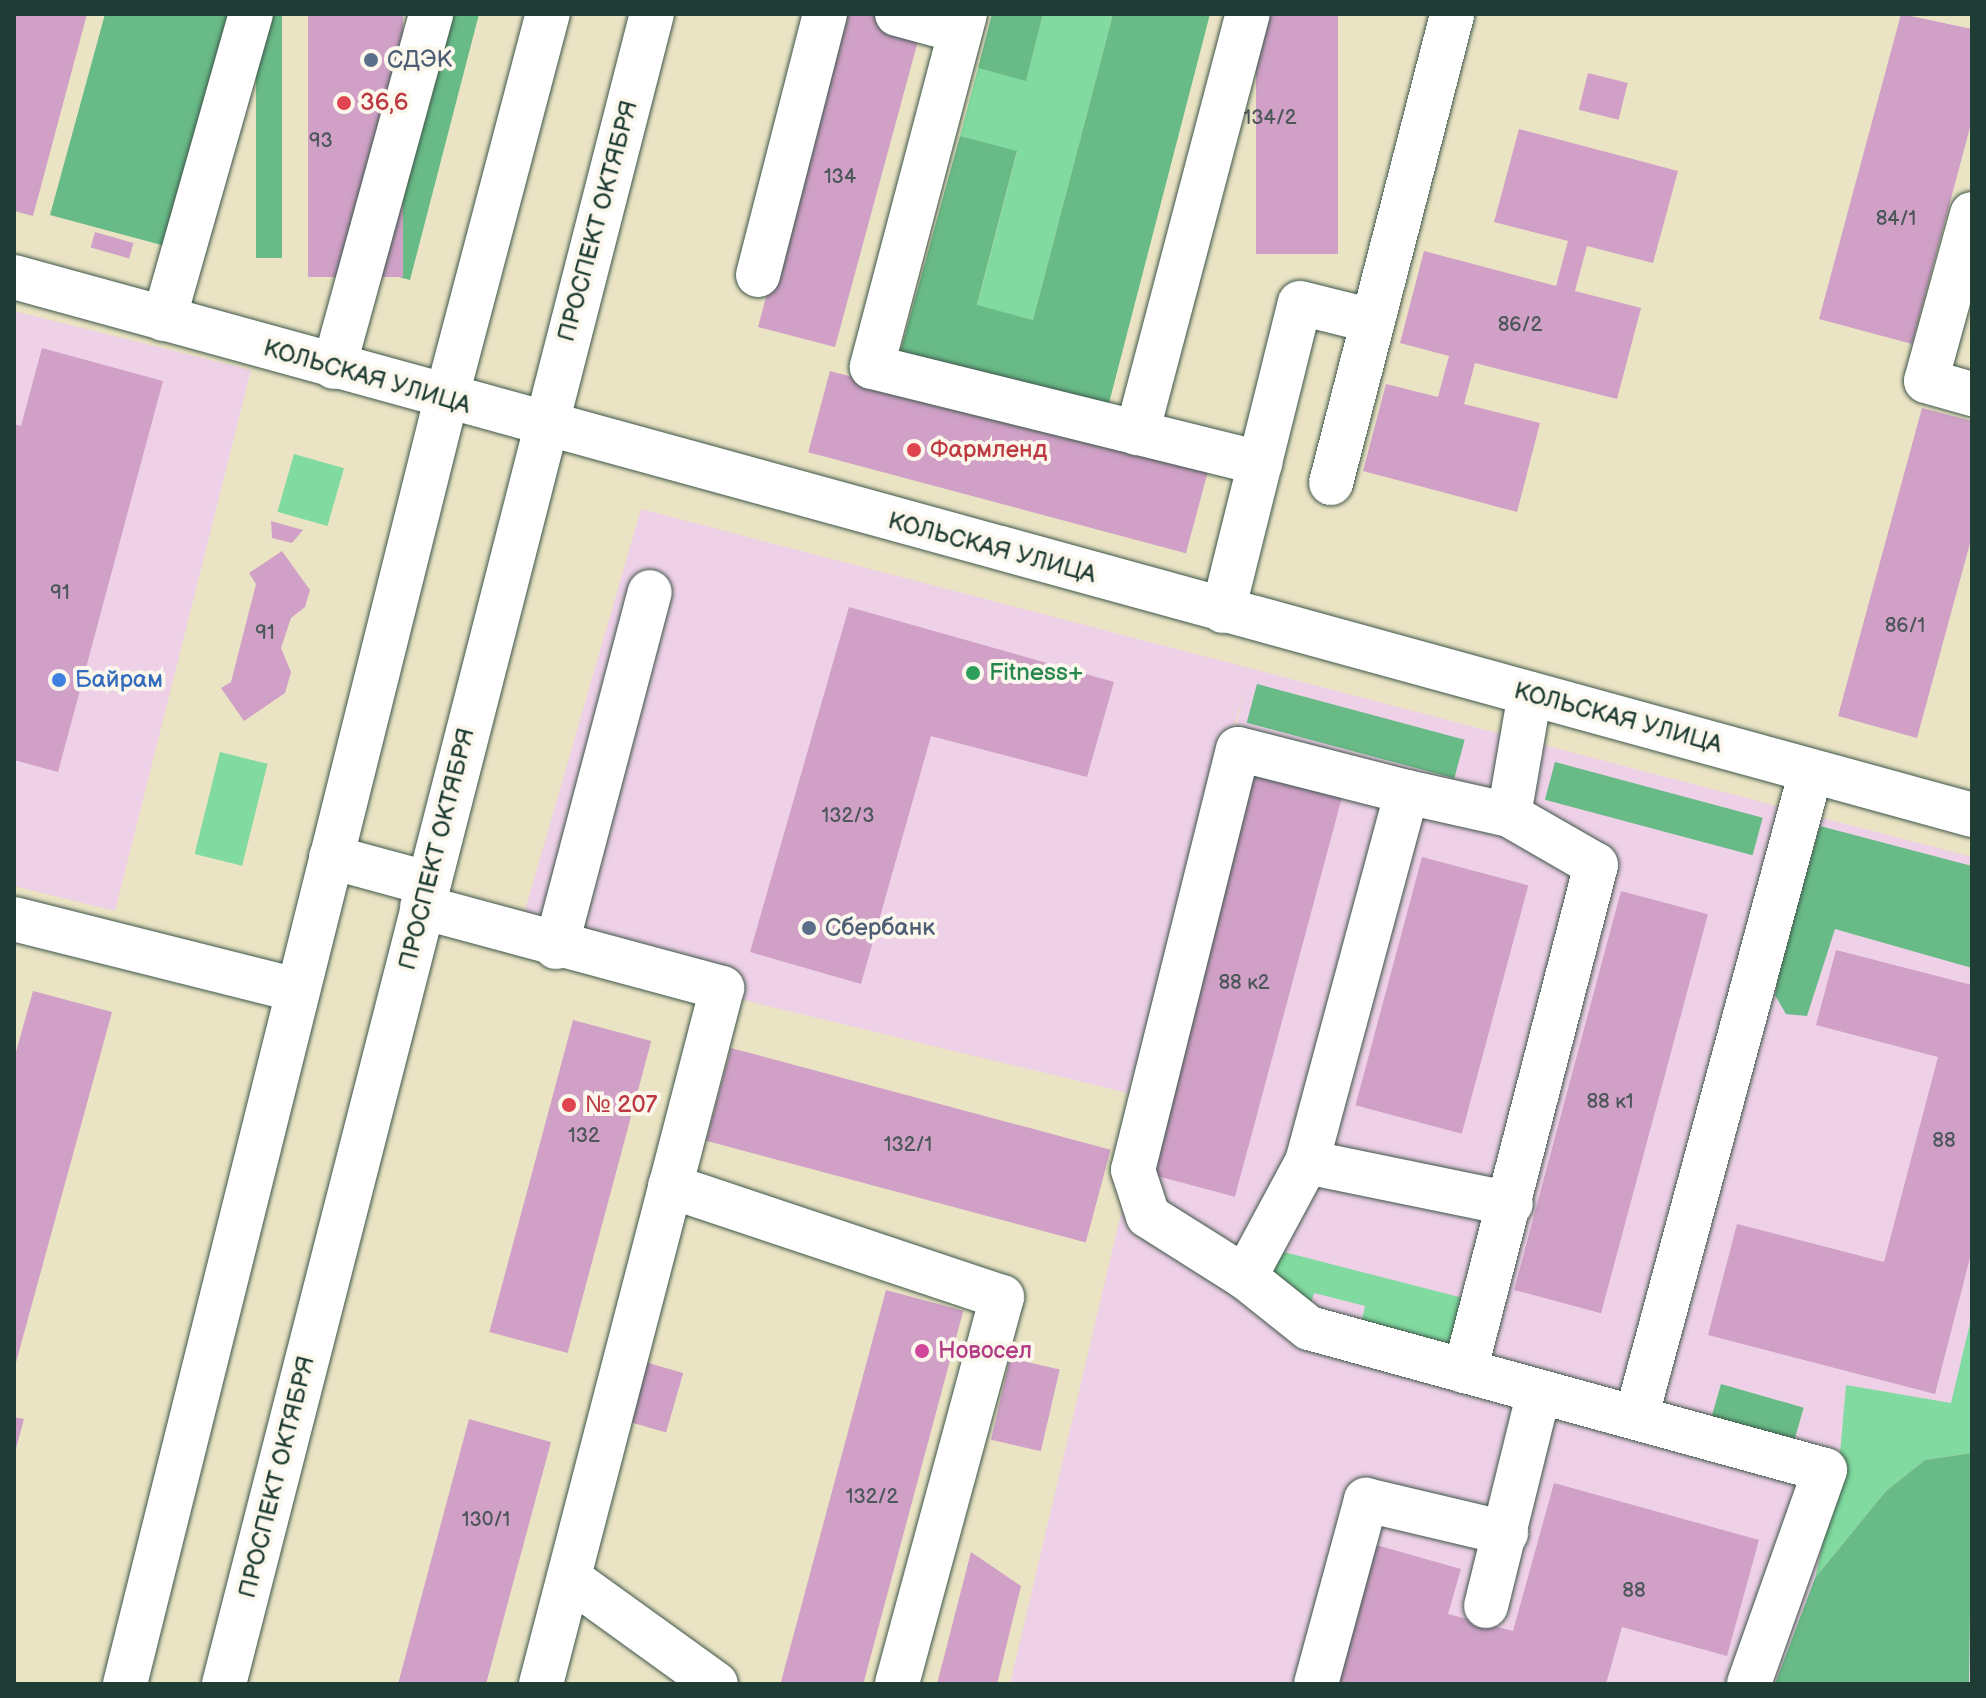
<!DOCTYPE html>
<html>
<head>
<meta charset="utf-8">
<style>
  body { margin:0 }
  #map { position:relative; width:1986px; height:1698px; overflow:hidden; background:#ebe4c4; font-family:"Balsamiq Sans",sans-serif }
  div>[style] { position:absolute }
  .built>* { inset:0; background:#eed0e7 }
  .green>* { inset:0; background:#81da9f; transform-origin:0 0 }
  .forest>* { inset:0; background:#68ba86; transform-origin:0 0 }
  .building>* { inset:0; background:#d0a0c7; transform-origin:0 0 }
  .roads { filter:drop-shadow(0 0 2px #3e564a) drop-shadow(0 0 2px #3e564a) }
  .minor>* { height:44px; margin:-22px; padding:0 22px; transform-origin:22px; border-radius:22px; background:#fff }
  .major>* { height:44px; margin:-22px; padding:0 22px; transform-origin:22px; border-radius:22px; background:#fff }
  .dots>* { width:22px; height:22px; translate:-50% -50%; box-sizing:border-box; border:4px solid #fbf7ec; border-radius:50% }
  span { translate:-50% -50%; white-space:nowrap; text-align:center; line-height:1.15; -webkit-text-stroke:8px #fbf7ec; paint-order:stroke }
  .number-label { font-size:20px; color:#4b5659 }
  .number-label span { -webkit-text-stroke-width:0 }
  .service-label { font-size:24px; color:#4e5e75 }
  .left { translate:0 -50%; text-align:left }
  .health-label { font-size:24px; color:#be3a42 }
  .street-label { font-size:24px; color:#1f3d34 }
  .leisure-label { font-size:24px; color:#27864d }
  .shop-label { font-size:24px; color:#366cbe }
  .hotel-label { font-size:24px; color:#b23c85 }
  .frame { position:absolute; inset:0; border:16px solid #1f3d34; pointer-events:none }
</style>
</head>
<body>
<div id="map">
  <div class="built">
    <div style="clip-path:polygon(14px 311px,251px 370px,115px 911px,14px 886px)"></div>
    <div style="clip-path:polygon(641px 509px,1972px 857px,1972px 1684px,1010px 1684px,1244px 692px,1128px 1093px,515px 945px)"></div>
  </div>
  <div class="green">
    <div style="clip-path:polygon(1043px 14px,1113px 14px,1033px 320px,977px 306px,1017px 152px,960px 136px,978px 68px,1026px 80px)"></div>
    <div style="left:294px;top:454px;width:52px;height:60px;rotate:16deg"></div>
    <div style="left:220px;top:752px;width:49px;height:105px;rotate:14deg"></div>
    <div style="clip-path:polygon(1280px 1251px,1463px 1298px,1449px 1352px,1360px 1329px,1365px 1306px,1314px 1293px,1307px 1316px,1272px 1282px)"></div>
    <div style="clip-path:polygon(1972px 1315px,1972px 1453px,1925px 1460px,1886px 1491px,1815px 1578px,1838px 1477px,1846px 1385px,1951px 1403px)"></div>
  </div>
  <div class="forest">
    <div style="clip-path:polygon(105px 14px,245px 14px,180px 250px,50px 215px)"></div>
    <div style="left:256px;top:14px;width:26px;height:244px"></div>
    <div style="clip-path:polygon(436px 14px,479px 14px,410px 280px,365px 268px)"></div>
    <div style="clip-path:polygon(992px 14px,1043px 14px,1026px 81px,978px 68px)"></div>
    <div style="clip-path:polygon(1113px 14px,1210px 14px,1108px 407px,900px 353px,960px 136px,1017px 151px,977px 305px,1033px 320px)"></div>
    <div style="left:1257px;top:684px;width:215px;height:40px;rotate:15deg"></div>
    <div style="left:1555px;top:762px;width:215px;height:39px;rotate:15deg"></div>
    <div style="clip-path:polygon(1820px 826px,1972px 866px,1972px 968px,1835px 929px,1807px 1016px,1786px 1014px,1775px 995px,1781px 960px)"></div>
    <div style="left:1721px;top:1384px;width:86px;height:42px;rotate:16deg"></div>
    <div style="clip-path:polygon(1972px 1453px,1969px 1684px,1775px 1684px,1815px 1578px,1886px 1491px,1925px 1460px)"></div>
  </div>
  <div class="building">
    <div style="clip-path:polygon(14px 14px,87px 14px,33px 216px,14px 211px)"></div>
    <div style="left:308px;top:14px;width:95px;height:263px"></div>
    <div style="clip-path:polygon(842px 14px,876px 14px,922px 26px,835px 347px,758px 327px)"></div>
    <div style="left:1256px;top:14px;width:82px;height:240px"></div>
    <div style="clip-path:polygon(1901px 14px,1972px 29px,1972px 120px,1912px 344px,1819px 319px)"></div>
    <div style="left:1588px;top:73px;width:41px;height:38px;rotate:14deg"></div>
    <div style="clip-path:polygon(1519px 129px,1678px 171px,1653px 263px,1587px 246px,1575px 291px,1641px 308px,1617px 399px,1475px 363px,1464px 404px,1540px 423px,1517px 512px,1363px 471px,1386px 384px,1438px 397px,1449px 356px,1400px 343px,1424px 251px,1556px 286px,1568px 241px,1494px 222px)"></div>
    <div style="left:95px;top:232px;width:40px;height:16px;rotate:16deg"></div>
    <div style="clip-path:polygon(42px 348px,163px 381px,58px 772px,14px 760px,14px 424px,21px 426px)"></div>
    <div style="left:830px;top:371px;width:391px;height:84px;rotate:15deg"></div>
    <div style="clip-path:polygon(1922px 408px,1972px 421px,1972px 536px,1917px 738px,1838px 716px)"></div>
    <div style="clip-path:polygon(271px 521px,303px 530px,292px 543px,272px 538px)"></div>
    <div style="clip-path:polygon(282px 551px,310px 590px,305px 607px,291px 618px,281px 648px,291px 672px,285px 693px,244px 721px,221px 688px,231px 682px,256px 584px,249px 573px)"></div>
    <div style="clip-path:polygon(849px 607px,1114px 682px,1087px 777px,931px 736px,861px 984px,750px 952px)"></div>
    <div style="left:1253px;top:770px;width:93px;height:417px;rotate:15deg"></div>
    <div style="left:1422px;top:857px;width:110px;height:257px;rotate:15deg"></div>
    <div style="left:1621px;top:891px;width:90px;height:413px;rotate:15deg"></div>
    <div style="clip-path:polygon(1836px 950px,1972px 985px,1972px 1250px,1935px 1394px,1708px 1335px,1737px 1224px,1884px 1262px,1938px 1057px,1816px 1025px)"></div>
    <div style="clip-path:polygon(33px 991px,112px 1012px,15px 1366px,14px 1059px)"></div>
    <div style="left:573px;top:1020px;width:81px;height:323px;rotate:15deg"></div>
    <div style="left:731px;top:1048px;width:393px;height:96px;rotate:15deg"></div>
    <div style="left:886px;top:1290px;width:80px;height:408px;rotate:15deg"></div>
    <div style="left:1010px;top:1358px;width:51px;height:84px;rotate:13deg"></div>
    <div style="left:638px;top:1360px;width:47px;height:62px;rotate:16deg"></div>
    <div style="clip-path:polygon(14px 1417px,24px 1419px,15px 1452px,14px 1452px)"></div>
    <div style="clip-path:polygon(469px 1419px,551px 1442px,540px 1483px,486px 1684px,398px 1684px)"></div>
    <div style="clip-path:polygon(1554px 1483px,1759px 1540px,1727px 1656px,1622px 1627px,1606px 1684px,1330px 1684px,1369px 1543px,1461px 1569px,1448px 1614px,1513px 1631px)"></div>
    <div style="clip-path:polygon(971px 1552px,1021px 1586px,997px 1684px,937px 1684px)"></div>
  </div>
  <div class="roads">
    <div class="minor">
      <div style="left:897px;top:14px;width:65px;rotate:15.1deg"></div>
      <div style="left:965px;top:14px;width:365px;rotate:104.8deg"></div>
      <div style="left:872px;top:367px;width:400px;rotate:13.9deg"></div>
      <div style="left:1972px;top:214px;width:173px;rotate:105.4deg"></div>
      <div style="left:1926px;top:381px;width:48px;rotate:15.8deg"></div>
      <div style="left:758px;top:275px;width:269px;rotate:-75.6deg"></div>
      <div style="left:14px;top:277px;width:2031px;rotate:15.36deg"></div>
      <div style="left:164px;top:319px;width:317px;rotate:-74.1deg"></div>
      <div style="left:334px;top:367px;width:366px;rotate:-74.6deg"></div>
      <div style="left:1137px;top:433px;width:433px;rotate:-75.2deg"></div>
      <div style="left:1331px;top:483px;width:484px;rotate:-75.5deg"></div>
      <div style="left:1223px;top:611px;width:317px;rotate:-76deg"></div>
      <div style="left:1300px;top:303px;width:75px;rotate:13.9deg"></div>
      <div style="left:1407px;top:792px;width:174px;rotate:-165.7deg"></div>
      <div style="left:1238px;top:749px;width:434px;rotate:104deg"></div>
      <div style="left:1133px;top:1170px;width:48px;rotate:71.9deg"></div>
      <div style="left:1148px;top:1216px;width:115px;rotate:32.2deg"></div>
      <div style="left:1245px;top:1277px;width:82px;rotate:38.6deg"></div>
      <div style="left:1309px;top:1328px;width:535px;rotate:15.39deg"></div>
      <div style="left:1825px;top:1470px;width:227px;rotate:109.6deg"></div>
      <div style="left:1509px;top:815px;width:123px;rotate:-80.2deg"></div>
      <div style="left:422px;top:907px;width:311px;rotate:15.1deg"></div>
      <div style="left:722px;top:988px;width:719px;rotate:104.58deg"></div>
      <div style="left:14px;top:919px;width:292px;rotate:14.1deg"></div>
      <div style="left:556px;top:947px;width:367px;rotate:-75.2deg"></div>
      <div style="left:1307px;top:1162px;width:208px;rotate:11.6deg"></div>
      <div style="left:670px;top:1186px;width:350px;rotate:18.5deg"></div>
      <div style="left:1002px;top:1297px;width:401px;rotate:105.2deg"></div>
      <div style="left:1245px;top:1277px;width:131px;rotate:-61.7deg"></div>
      <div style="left:1307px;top:1162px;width:383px;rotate:-74.9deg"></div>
      <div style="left:1407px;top:792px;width:105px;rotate:12.7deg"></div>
      <div style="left:1509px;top:815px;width:100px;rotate:29.9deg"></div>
      <div style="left:1596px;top:865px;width:523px;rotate:104.51deg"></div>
      <div style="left:1636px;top:1418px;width:670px;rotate:-74.86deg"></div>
      <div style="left:569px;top:1578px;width:181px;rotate:35.8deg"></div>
      <div style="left:1486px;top:1606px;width:220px;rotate:-76.1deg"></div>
      <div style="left:1316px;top:1684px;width:191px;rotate:-74.8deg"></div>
      <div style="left:1366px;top:1500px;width:144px;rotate:13.3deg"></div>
    </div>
    <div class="major">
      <div style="left:331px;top:857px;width:99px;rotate:15.2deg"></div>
      <div style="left:125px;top:1684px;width:1324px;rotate:-75.97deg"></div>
      <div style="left:446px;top:399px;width:398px;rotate:-75.2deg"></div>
      <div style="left:224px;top:1684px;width:1724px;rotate:-75.63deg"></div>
    </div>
  </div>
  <div class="dots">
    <div style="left:371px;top:60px;background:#5c6f8a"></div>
    <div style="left:344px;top:103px;background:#e0444e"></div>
    <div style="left:914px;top:450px;background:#e0444e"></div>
    <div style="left:973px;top:673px;background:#2e9e5b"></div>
    <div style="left:59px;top:680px;background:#3f7fe0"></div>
    <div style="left:809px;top:928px;background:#5c6f8a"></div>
    <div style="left:569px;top:1105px;background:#e0444e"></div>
    <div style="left:922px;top:1351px;background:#d1479c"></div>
  </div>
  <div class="number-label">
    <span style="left:1270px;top:118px">134/2</span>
    <span style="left:321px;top:141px">93</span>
    <span style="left:840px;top:177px">134</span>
    <span style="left:1896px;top:219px">84/1</span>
    <span style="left:1520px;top:325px">86/2</span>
    <span style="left:60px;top:593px">91</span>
    <span style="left:1905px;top:626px">86/1</span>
    <span style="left:265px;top:633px">91</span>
    <span style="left:848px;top:816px">132/3</span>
    <span style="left:1244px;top:983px">88 к2</span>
    <span style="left:1610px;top:1102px">88 к1</span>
    <span style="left:584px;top:1136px">132</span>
    <span style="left:1944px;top:1141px">88</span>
    <span style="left:908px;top:1145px">132/1</span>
    <span style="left:872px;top:1497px">132/2</span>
    <span style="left:486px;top:1520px">130/1</span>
    <span style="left:1634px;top:1591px">88</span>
  </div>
  <div class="service-label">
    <span class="left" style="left:387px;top:60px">СДЭК</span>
    <span class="left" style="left:825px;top:928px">Сбербанк</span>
  </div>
  <div class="health-label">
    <span class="left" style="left:360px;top:103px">36,6</span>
    <span class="left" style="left:930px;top:450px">Фармленд</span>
    <span class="left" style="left:585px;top:1105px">№ 207</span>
  </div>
  <div class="street-label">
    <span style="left:598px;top:221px;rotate:-75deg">ПРОСПЕКТ ОКТЯБРЯ</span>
    <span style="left:367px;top:377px;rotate:16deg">КОЛЬСКАЯ УЛИЦА</span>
    <span style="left:992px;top:548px;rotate:15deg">КОЛЬСКАЯ УЛИЦА</span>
    <span style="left:1618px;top:718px;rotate:15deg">КОЛЬСКАЯ УЛИЦА</span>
    <span style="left:437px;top:849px;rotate:-76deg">ПРОСПЕКТ ОКТЯБРЯ</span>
    <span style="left:277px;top:1477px;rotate:-76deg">ПРОСПЕКТ ОКТЯБРЯ</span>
  </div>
  <div class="leisure-label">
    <span class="left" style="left:989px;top:673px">Fitness+</span>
  </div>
  <div class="shop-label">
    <span class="left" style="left:75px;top:680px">Байрам</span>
  </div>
  <div class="hotel-label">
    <span class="left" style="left:938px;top:1351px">Новосел</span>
  </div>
  <div class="frame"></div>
</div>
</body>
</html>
